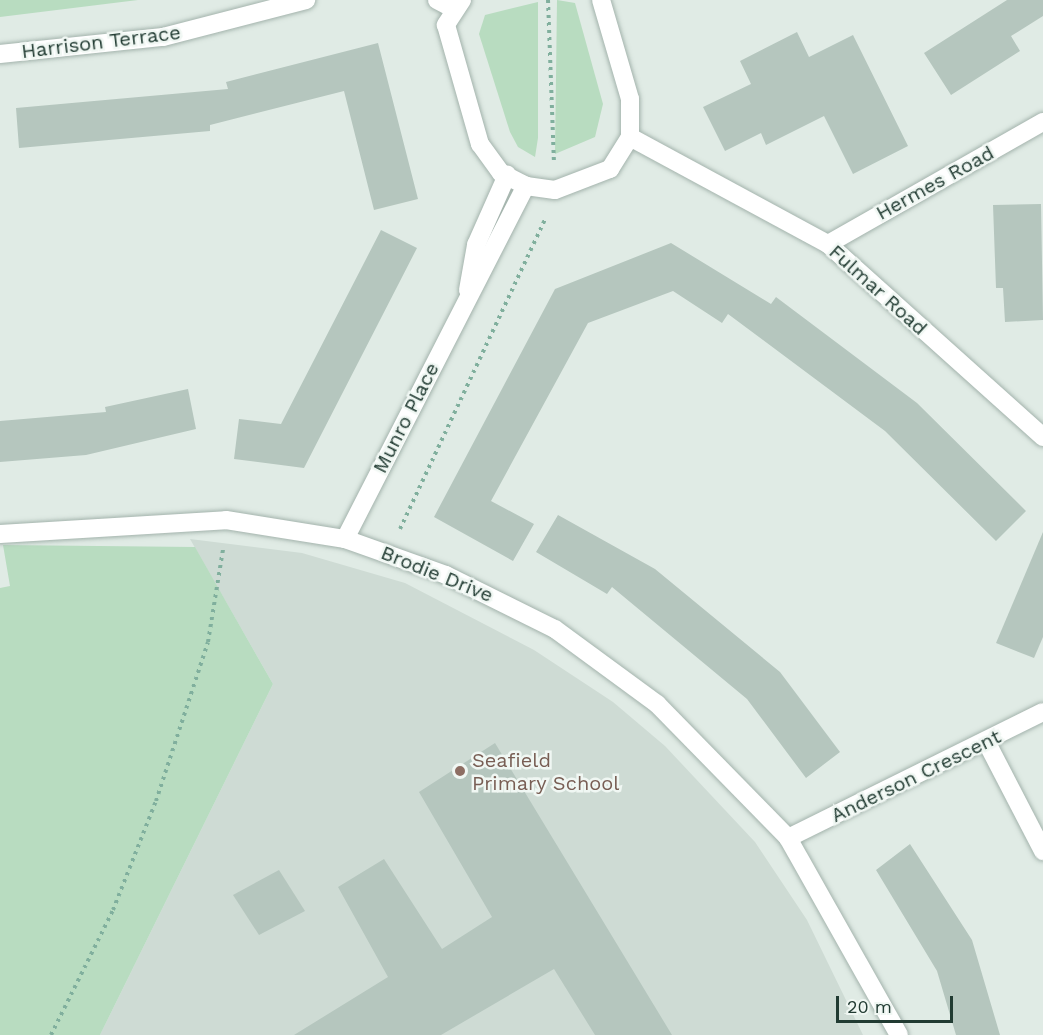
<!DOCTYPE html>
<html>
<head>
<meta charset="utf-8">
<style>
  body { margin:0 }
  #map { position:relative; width:1043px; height:1035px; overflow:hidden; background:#e0ebe5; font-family:"Work Sans",sans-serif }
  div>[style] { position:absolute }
  .built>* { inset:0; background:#cedbd4 }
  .green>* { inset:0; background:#b8dcc0 }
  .building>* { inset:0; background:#b5c6be }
  .path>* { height:4px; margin-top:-2px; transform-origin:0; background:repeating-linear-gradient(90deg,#80af9d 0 3px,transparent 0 7.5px) }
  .roads { filter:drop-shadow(0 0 2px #a3b3ac) drop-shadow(0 0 2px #a3b3ac) }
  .lane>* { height:18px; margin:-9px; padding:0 9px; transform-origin:9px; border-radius:9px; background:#fff }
  .street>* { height:18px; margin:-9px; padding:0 9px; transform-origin:9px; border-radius:9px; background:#fff }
  .dots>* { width:16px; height:16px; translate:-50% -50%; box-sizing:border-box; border:3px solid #f0f7f3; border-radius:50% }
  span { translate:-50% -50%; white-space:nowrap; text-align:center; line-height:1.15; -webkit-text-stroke:5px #f0f7f3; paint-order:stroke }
  .street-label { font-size:20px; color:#213b32 }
  .education-label { font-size:20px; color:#785e54 }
  .left { translate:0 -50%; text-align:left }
  .scale { position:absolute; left:836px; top:996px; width:117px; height:27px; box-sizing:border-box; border:3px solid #213b32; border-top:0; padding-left:8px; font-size:18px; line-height:21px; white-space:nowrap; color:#213b32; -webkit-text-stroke:4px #f0f7f3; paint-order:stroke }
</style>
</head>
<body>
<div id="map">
  <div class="built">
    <div style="clip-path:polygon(190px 539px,302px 553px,405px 583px,534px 650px,613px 702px,665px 746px,755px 842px,807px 920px,863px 1035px,100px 1035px,273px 684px)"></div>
  </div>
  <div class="green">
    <div style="clip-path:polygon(0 0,138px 0,0 17px)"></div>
    <div style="clip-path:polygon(557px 0,575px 3px,603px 104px,595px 137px,555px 154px)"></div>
    <div style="clip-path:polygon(538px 2px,538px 138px,535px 157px,518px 147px,510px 132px,479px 34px,485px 15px)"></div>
    <div style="clip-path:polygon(3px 545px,195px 547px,273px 684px,100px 1035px,0 1035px,0 588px,10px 586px)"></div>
  </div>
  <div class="building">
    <div style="clip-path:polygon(1007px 0,1043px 0,1043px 16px,1011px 36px,1020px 51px,951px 95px,924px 53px)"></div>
    <div style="clip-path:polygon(797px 32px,809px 57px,853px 35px,908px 146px,853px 174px,824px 116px,766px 145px,761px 133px,725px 151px,703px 107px,751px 84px,740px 61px)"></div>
    <div style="clip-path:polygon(378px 43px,418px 199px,374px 210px,344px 91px,210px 125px,210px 131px,19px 148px,16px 108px,228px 89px,226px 82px)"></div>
    <div style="clip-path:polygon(1041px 204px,1043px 320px,1005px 322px,1003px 288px,996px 288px,993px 205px)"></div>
    <div style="clip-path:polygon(381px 230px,417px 248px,304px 468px,234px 459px,239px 419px,281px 424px)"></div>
    <div style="clip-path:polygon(671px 243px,771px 304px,776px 297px,917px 403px,1026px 511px,996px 541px,885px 431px,728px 314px,722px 323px,673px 291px,588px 323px,491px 501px,534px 524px,513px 561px,434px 517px,555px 289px)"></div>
    <div style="clip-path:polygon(188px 389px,196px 429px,86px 455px,0 462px,0 421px,106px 412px,105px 407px)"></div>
    <div style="clip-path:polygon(558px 515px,655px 569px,780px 672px,840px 752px,806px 778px,747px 699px,612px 587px,607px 594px,536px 552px)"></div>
    <div style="clip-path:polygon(1043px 532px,1043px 637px,1034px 658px,996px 643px)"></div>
    <div style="clip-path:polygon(495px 743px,672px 1035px,595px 1035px,554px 969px,441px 1035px,294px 1035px,388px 977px,338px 887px,384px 859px,442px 949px,492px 917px,419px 792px)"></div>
    <div style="clip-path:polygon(910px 844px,972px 940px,1000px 1035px,956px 1035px,937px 971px,876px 870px)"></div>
    <div style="clip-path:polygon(279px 870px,305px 911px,259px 935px,233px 895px)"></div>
  </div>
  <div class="path">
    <div style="left:548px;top:0;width:161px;rotate:87.9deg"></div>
    <div style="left:400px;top:529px;width:344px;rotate:-64.9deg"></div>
    <div style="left:51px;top:1035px;width:140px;rotate:-63.6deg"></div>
    <div style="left:113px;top:910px;width:117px;rotate:-68.5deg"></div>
    <div style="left:156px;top:801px;width:167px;rotate:-71.9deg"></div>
    <div style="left:208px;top:642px;width:94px;rotate:-80.8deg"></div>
  </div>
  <div class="roads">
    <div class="lane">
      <div style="left:987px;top:743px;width:122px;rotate:62.6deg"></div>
    </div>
    <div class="street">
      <div style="left:437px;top:0;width:19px;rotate:28deg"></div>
      <div style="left:462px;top:0;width:30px;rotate:123deg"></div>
      <div style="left:446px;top:25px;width:124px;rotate:74.1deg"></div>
      <div style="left:480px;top:144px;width:36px;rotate:54deg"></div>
      <div style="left:501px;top:173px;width:28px;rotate:27deg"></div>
      <div style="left:526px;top:186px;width:29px;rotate:8deg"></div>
      <div style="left:555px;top:190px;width:59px;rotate:-20.9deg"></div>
      <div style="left:610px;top:169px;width:38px;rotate:-58deg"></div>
      <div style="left:630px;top:137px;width:38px;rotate:-90deg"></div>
      <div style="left:630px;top:99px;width:103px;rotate:-106.3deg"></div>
      <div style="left:0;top:54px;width:164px;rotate:-6deg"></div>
      <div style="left:163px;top:37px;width:148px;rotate:-14.5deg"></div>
      <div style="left:630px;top:137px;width:225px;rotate:28.4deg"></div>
      <div style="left:828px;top:244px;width:289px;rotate:41.9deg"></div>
      <div style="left:828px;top:244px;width:247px;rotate:-29.6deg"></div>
      <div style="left:468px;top:290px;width:46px;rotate:-79.9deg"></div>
      <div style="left:476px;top:245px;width:77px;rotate:-66.1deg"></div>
      <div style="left:0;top:534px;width:226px;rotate:-3.5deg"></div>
      <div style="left:226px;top:520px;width:121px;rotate:9.1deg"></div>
      <div style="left:345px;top:539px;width:107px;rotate:19.6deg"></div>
      <div style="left:446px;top:575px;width:122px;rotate:26.4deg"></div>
      <div style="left:555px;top:629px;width:127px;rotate:36.3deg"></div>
      <div style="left:657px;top:704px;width:187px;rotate:45.6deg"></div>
      <div style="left:788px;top:838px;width:226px;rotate:60.6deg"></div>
      <div style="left:345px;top:539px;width:397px;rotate:-62.9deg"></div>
      <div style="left:788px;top:838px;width:284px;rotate:-26.3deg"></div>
    </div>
  </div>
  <div class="dots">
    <div style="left:460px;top:771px;background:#8d6e63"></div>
  </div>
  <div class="street-label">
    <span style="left:101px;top:42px;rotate:-7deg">Harrison Terrace</span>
    <span style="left:935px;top:183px;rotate:-29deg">Hermes Road</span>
    <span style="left:878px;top:290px;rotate:42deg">Fulmar Road</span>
    <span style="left:406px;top:418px;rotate:-63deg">Munro Place</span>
    <span style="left:437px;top:574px;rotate:22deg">Brodie Drive</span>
    <span style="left:916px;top:776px;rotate:-26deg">Anderson Crescent</span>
  </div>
  <div class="education-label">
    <span class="left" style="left:472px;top:772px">Seafield<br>Primary School</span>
  </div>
  <div class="scale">20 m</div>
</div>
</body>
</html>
